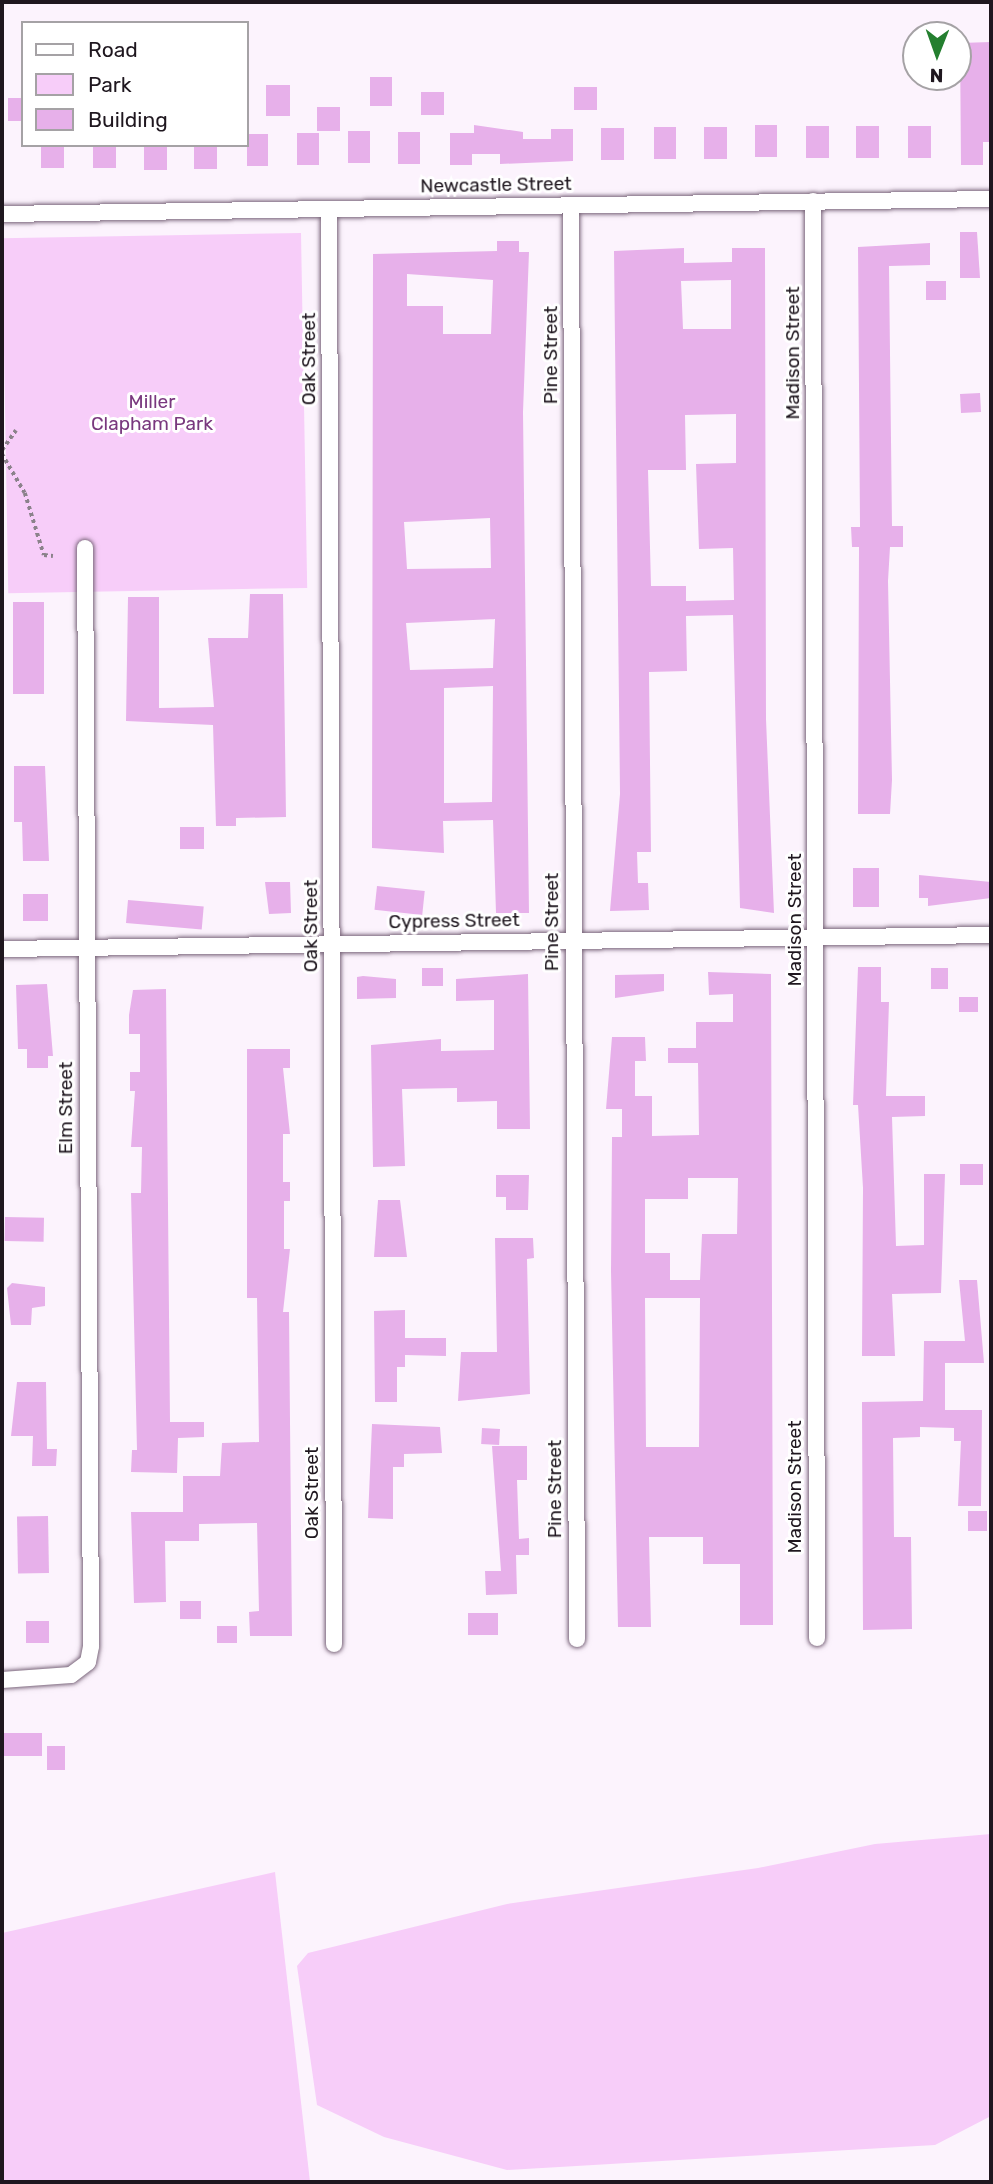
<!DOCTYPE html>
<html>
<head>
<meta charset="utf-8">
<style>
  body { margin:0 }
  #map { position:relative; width:993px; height:2184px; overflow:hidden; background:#fcf3fd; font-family:Rubik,sans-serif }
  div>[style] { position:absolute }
  .green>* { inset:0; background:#f7cdf9; transform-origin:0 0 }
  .building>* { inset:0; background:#e7b0ea; transform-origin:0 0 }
  .path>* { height:3.5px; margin-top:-1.75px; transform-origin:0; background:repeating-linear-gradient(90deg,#8b828b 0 3.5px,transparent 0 7px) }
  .roads { filter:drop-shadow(0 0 2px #7b677c) drop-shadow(0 0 2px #7b677c) }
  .street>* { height:16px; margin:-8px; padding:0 8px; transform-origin:8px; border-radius:8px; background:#fff }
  span { translate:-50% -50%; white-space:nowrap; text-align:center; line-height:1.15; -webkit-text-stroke:6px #fff; paint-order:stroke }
  .street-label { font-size:19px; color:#1f171f }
  .park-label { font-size:19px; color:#79387e }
  .frame { position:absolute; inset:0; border:4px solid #1f171f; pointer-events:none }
  .legend { position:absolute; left:21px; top:21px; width:228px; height:126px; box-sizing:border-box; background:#fff; border:2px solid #a5a2a5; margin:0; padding:9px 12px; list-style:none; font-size:21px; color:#1f171f }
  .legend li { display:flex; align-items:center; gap:14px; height:35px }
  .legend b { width:35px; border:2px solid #a5a2a5 }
  .north { position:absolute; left:902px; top:21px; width:70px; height:70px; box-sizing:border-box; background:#fff; border:2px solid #a5a2a5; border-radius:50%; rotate:181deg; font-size:19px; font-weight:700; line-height:28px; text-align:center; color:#1f171f }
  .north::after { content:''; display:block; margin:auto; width:24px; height:32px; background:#247f2f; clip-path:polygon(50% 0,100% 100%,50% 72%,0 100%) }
</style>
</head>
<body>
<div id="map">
  <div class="green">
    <div style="left:301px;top:233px;width:355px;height:299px;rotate:89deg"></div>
    <div style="clip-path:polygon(991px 1834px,991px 2116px,935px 2145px,507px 2170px,384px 2137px,317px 2105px,297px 1966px,308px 1953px,507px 1904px,758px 1868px,875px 1844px)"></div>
    <div style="clip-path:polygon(275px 1872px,310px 2182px,2px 2182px,2px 1933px)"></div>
  </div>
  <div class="building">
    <div style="clip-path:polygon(991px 42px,991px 142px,983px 142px,983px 165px,961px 165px,960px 43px)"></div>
    <div style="left:370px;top:77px;width:22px;height:29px"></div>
    <div style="left:266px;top:85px;width:24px;height:31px"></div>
    <div style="left:574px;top:87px;width:23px;height:23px"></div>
    <div style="left:421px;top:92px;width:23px;height:23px"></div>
    <div style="left:8px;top:98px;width:15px;height:23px"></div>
    <div style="left:340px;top:107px;width:24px;height:23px;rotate:90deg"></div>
    <div style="clip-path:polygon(474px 125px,523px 132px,523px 139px,551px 139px,551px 129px,573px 129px,573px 161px,500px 164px,500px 154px,472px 154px,472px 165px,450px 165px,450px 133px,474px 133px)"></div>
    <div style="left:777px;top:125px;width:32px;height:22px;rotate:90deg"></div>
    <div style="left:806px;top:126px;width:23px;height:32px"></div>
    <div style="left:879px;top:126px;width:32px;height:23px;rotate:90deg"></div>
    <div style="left:908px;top:126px;width:23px;height:32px"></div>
    <div style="left:654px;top:127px;width:22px;height:32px"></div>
    <div style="left:704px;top:127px;width:23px;height:32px"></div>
    <div style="left:601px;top:128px;width:23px;height:32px"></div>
    <div style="left:370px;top:131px;width:32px;height:22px;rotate:90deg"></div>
    <div style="left:420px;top:132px;width:32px;height:22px;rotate:90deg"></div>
    <div style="left:297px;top:133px;width:22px;height:32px"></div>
    <div style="left:247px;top:134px;width:21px;height:32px"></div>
    <div style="left:41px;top:145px;width:23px;height:23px"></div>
    <div style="left:93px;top:145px;width:23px;height:23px"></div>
    <div style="left:144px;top:145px;width:23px;height:25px"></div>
    <div style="left:194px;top:145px;width:23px;height:24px"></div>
    <div style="clip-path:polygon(960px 232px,977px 232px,980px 278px,960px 278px)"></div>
    <div style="clip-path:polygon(evenodd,497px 241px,519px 241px,519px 252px,529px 252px,523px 412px,529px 913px,496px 913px,493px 820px,443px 821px,444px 853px,372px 848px,373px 254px,497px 251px,497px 241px,407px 274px,493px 280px,491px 334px,443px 334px,443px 306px,407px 306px,407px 274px,497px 241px,490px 518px,491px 568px,407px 569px,404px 522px,490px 518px,497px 241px,495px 619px,493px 668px,410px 670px,406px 623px,495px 619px,497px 241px,493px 686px,492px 802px,444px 803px,444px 688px,493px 686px)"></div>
    <div style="clip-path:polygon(930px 243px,930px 265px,889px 266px,892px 526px,903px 526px,903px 547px,890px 547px,888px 581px,892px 780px,890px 814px,858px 814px,859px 547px,852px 547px,851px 527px,860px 527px,858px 247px)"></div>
    <div style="clip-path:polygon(evenodd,684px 248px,684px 263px,732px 262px,732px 248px,765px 248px,766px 719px,774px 913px,740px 908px,733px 615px,686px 616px,687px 671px,649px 672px,651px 852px,637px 852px,638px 883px,648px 883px,649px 910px,610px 911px,620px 794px,614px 251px,684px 248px,731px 280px,731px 329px,683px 329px,681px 281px,731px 280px,684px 248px,736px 414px,736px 463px,696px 464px,699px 549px,733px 548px,734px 600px,686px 601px,686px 586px,651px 586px,648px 470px,686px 470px,685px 415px,736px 414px)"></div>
    <div style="left:926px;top:281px;width:20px;height:19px"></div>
    <div style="left:980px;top:393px;width:19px;height:20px;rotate:87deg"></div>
    <div style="clip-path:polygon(250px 594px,283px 594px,286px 817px,236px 818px,236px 826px,216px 826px,213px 725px,126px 721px,128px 597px,159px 597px,159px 708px,214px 707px,208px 638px,248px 638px)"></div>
    <div style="left:13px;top:602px;width:31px;height:92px"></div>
    <div style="clip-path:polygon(14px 766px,45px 766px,49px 861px,23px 861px,22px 822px,14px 822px)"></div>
    <div style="left:204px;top:827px;width:22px;height:24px;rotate:90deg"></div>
    <div style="left:853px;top:868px;width:26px;height:39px"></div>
    <div style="clip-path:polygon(919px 875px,991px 882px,991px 898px,928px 906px,928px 898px,919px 898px)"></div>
    <div style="clip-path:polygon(265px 882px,290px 882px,291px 913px,269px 914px)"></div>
    <div style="left:377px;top:886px;width:48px;height:24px;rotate:6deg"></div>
    <div style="left:23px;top:894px;width:25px;height:27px"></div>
    <div style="left:128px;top:900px;width:76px;height:23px;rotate:5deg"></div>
    <div style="clip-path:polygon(858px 967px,881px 967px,881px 1002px,889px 1002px,886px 1096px,925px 1096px,925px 1116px,892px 1117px,896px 1246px,924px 1245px,924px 1174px,945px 1174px,941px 1293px,892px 1294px,895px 1356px,862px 1356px,863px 1188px,858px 1105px,853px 1105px)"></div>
    <div style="left:422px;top:968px;width:21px;height:18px"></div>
    <div style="left:948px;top:968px;width:21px;height:17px;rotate:90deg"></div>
    <div style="clip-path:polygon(evenodd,708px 972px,771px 974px,773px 1625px,740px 1625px,740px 1564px,703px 1564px,703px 1537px,649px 1537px,651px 1627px,618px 1627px,611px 1271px,612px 1137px,622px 1137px,622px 1109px,606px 1109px,612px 1037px,645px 1037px,646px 1061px,635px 1061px,635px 1096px,652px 1096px,652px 1136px,699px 1135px,698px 1063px,668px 1063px,668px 1048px,696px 1048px,696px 1022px,733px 1022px,733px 994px,709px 995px,708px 972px,688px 1178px,738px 1178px,737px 1234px,702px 1234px,700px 1280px,670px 1280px,670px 1253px,645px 1253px,645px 1199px,688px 1199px,688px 1178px,708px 972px,645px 1298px,700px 1298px,699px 1447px,646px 1447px,645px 1298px)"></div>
    <div style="clip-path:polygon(528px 974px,530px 1129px,497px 1129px,497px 1101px,457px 1102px,457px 1088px,402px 1089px,405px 1166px,373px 1167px,371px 1045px,441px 1039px,441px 1051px,494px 1050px,494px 1000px,456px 1001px,456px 979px)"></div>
    <div style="clip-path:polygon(664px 974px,664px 991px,615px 998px,615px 975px)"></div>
    <div style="clip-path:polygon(363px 976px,396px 979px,396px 998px,357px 999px,357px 977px)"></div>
    <div style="clip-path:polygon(47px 984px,53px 1056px,48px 1056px,48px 1068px,27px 1068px,27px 1049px,18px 1049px,16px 985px)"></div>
    <div style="clip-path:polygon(166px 989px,170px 1422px,204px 1422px,204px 1437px,178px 1438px,177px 1473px,131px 1472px,132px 1450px,137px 1450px,131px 1193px,141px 1193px,142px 1147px,131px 1147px,135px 1091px,130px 1091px,130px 1072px,140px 1072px,140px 1034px,129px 1034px,129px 1015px,133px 990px)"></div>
    <div style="left:959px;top:997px;width:19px;height:15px"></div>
    <div style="clip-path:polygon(247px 1049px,290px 1049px,290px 1068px,283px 1068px,290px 1134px,283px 1134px,283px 1182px,290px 1182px,290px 1201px,284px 1201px,284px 1249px,290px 1249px,283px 1312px,289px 1312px,292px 1636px,250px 1636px,249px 1612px,259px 1611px,257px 1523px,199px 1524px,199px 1541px,165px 1541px,166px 1602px,134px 1603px,131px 1512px,183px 1512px,183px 1476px,220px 1476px,222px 1443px,259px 1442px,257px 1298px,247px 1298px)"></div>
    <div style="left:960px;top:1164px;width:23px;height:21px"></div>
    <div style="clip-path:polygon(496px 1175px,529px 1175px,528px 1210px,506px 1210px,506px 1197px,496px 1197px)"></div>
    <div style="clip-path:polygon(378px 1200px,400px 1200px,407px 1257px,374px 1257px)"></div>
    <div style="left:5px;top:1217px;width:39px;height:24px;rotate:1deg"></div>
    <div style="clip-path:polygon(495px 1238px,533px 1238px,534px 1258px,527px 1259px,530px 1394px,458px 1401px,461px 1352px,497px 1352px)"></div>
    <div style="clip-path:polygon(959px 1280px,977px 1280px,984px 1363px,945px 1363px,945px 1410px,982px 1410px,981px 1506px,958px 1506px,961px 1441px,954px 1441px,954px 1428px,920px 1427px,920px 1437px,893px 1438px,894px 1537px,911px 1537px,912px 1629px,863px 1630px,862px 1402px,923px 1401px,924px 1341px,965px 1341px)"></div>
    <div style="clip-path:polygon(12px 1283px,45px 1287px,45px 1306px,32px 1308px,31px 1325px,11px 1325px,7px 1288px)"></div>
    <div style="clip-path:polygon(405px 1310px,405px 1338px,446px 1338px,446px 1356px,405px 1355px,405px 1367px,397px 1367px,397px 1402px,375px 1402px,374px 1311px)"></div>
    <div style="clip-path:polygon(17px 1382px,46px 1382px,47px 1449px,57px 1449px,56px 1466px,32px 1466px,33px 1436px,11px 1436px)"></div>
    <div style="clip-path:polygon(372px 1424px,440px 1427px,442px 1453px,404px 1454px,404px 1467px,393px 1467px,393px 1519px,368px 1518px)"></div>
    <div style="left:482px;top:1428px;width:18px;height:16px;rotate:3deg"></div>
    <div style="clip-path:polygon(492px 1446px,527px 1446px,527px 1480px,517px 1480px,519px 1539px,529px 1538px,529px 1555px,516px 1555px,517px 1594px,486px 1595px,485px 1571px,501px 1571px)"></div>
    <div style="left:968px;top:1511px;width:19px;height:20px"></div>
    <div style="left:48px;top:1516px;width:57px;height:31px;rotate:89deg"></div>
    <div style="left:180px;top:1601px;width:21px;height:18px"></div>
    <div style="left:468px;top:1613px;width:30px;height:22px"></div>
    <div style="left:26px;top:1621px;width:23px;height:22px"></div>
    <div style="left:217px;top:1626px;width:20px;height:17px"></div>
    <div style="left:2px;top:1733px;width:40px;height:23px"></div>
    <div style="left:47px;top:1746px;width:18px;height:24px"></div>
  </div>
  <div class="path">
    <div style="left:2px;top:450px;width:24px;rotate:-55deg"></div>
    <div style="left:2px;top:454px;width:45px;rotate:59.5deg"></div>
    <div style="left:25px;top:493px;width:65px;rotate:73deg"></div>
    <div style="left:44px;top:555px;width:9px;rotate:6deg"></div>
  </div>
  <div class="roads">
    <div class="street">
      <div style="left:813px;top:201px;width:1437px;rotate:89.84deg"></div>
      <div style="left:571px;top:205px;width:1434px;rotate:89.76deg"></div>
      <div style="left:329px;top:209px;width:1435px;rotate:89.8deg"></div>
      <div style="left:2px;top:214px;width:989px;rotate:-0.87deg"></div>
      <div style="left:2px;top:949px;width:989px;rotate:-0.81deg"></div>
      <div style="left:2px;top:1680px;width:69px;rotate:-4.1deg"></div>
      <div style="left:71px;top:1675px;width:21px;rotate:-37deg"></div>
      <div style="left:88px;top:1662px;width:16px;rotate:-79deg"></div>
      <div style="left:91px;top:1646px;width:1098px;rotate:-90.31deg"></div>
    </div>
  </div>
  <div class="street-label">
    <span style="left:496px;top:185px;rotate:-1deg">Newcastle Street</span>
    <span style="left:793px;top:353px;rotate:-90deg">Madison Street</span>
    <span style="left:551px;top:355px;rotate:-90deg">Pine Street</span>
    <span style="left:309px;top:359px;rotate:-90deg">Oak Street</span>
    <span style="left:795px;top:920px;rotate:-90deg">Madison Street</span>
    <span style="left:454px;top:921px;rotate:-1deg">Cypress Street</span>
    <span style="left:552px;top:922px;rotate:-90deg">Pine Street</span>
    <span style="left:311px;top:926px;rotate:-90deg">Oak Street</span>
    <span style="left:66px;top:1108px;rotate:-90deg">Elm Street</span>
    <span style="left:795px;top:1487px;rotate:-90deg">Madison Street</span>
    <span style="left:555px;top:1489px;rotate:-90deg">Pine Street</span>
    <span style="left:312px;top:1493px;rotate:-90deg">Oak Street</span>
  </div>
  <div class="park-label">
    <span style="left:152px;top:413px">Miller<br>Clapham Park</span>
  </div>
  <div class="frame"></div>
  <ul class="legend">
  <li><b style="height:9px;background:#fff"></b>Road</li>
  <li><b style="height:19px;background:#f7cdf9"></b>Park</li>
  <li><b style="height:19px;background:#e7b0ea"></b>Building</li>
  </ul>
  <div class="north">N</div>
</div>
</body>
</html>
